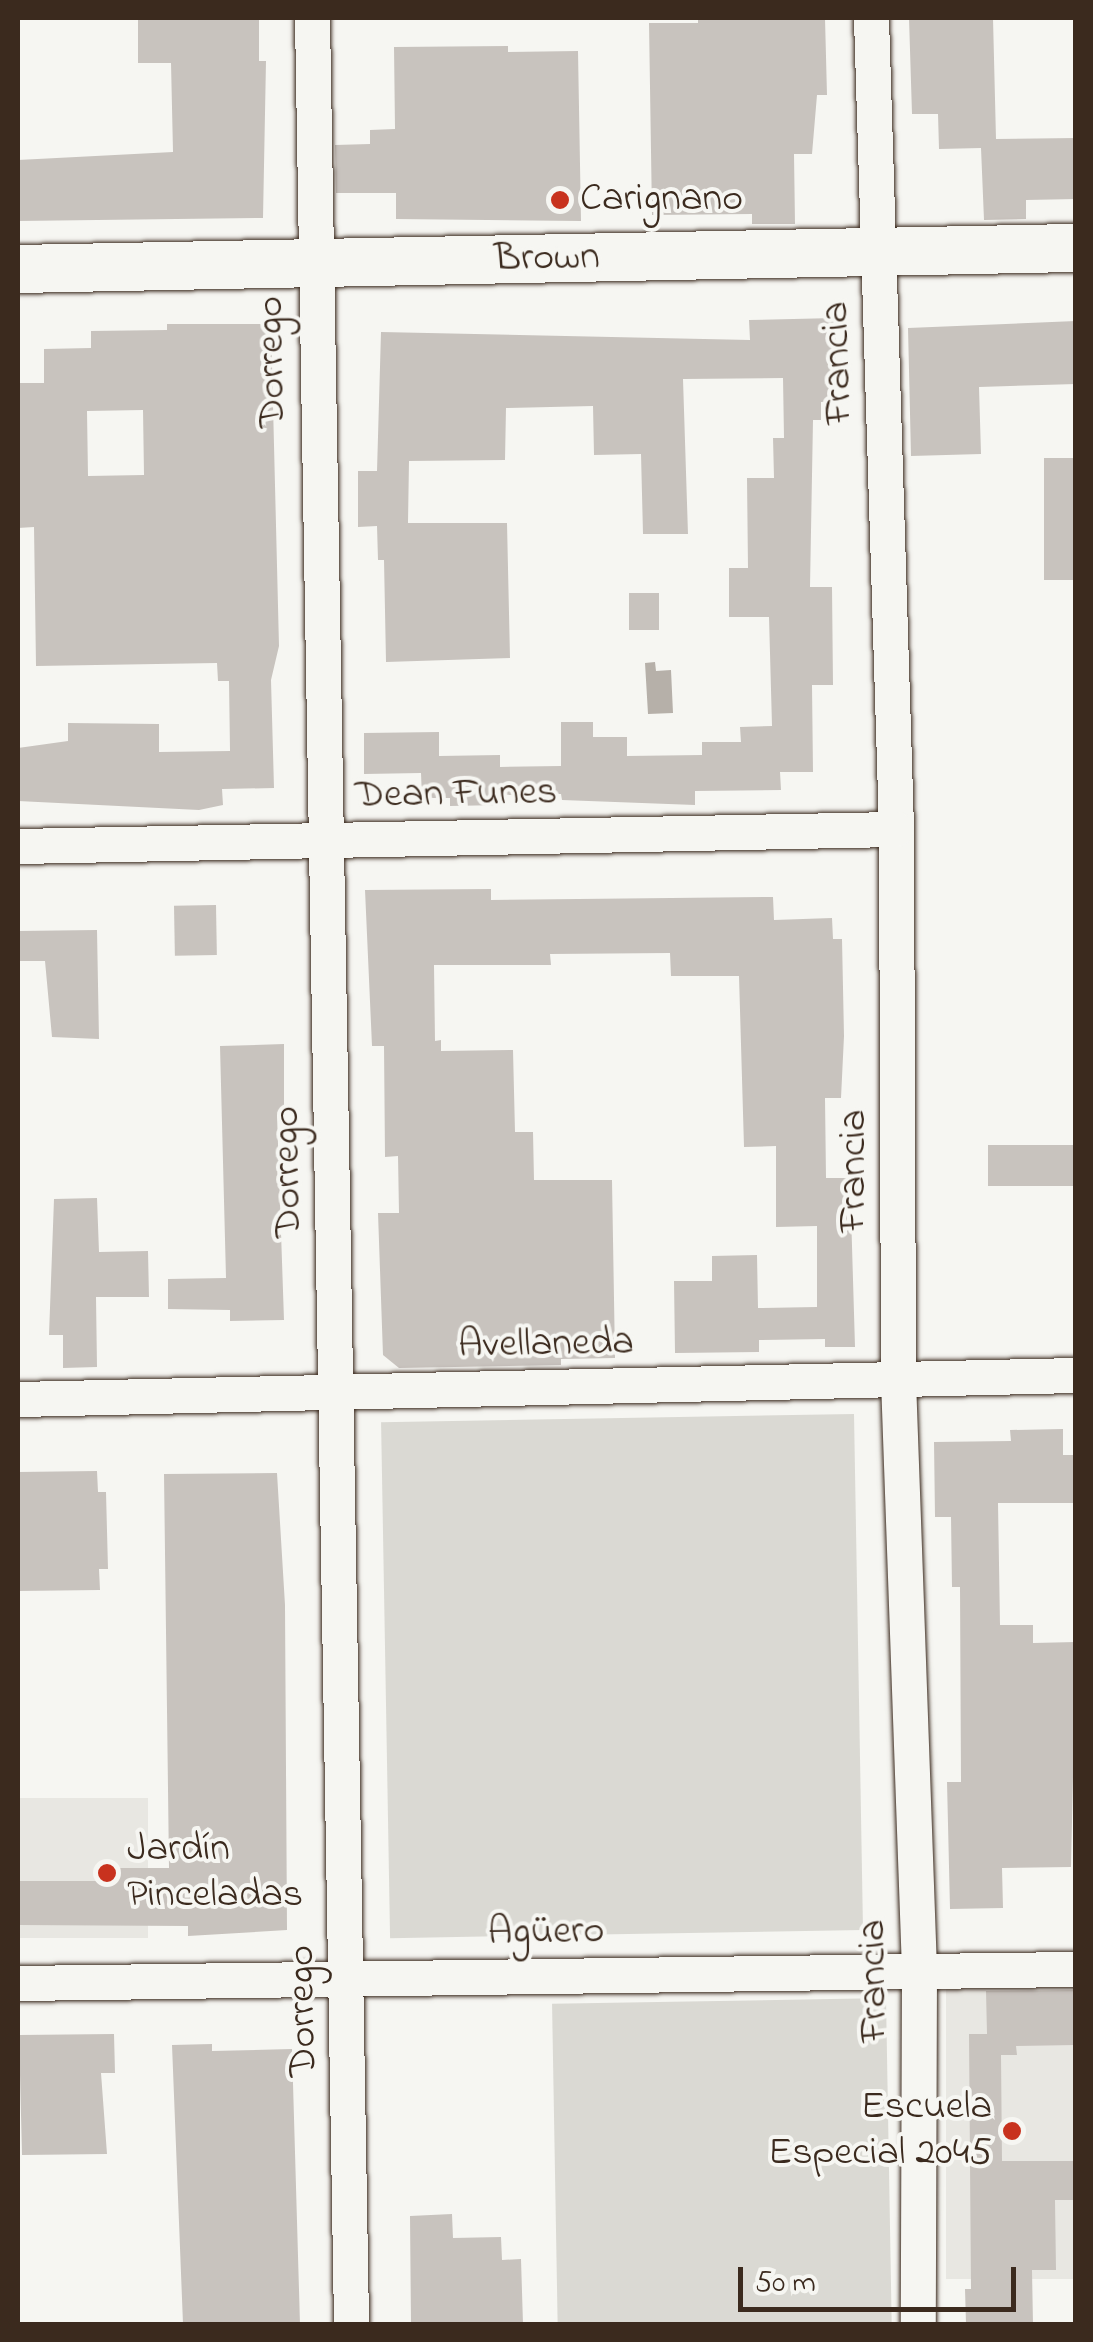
<!DOCTYPE html>
<html>
<head>
<meta charset="utf-8">
<style>
  body { margin:0 }
  #map { position:relative; width:1093px; height:2342px; overflow:hidden; background:#f6f6f2; font-family:"Indie Flower",sans-serif }
  div>[style] { position:absolute }
  .built>* { inset:0; background:#e8e7e2; transform-origin:0 0 }
  .green>* { inset:0; background:#dad9d3; transform-origin:0 0 }
  .water>* { inset:0; background:#b6b0a9 }
  .building>* { inset:0; background:#c8c3be; transform-origin:0 0 }
  .roads { filter:drop-shadow(0 0 2px #3b2a1e) drop-shadow(0 0 2px #3b2a1e) }
  .street>* { height:35px; margin:-17.5px; padding:0 17.5px; transform-origin:17.5px; border-radius:17.5px; background:#f6f6f2 }
  .secondary>* { height:48px; margin:-24px; padding:0 24px; transform-origin:24px; border-radius:24px; background:#f6f6f2 }
  .dots>* { width:28px; height:28px; translate:-50% -50%; box-sizing:border-box; border:5px solid #f6f6f2; border-radius:50% }
  span { translate:-50% -50%; white-space:nowrap; text-align:center; line-height:1.15; -webkit-text-stroke:8px #f6f6f2; paint-order:stroke }
  .poi-label { font-size:40px; color:#3b2a1e }
  .left { translate:0 -50%; text-align:left }
  .right { translate:-100% -50%; text-align:right }
  .street-label { font-size:40px; color:#3b2a1e }
  .frame { position:absolute; inset:0; border:20px solid #3b2a1e; pointer-events:none }
  .scale { position:absolute; left:738px; top:2267px; width:278px; height:45px; box-sizing:border-box; border:5px solid #3b2a1e; border-top:0; padding-left:12px; font-size:30px; line-height:35px; white-space:nowrap; color:#3b2a1e; -webkit-text-stroke:8px #f6f6f2; paint-order:stroke }
</style>
</head>
<body>
<div id="map">
  <div class="built">
    <div style="left:18px;top:1798px;width:130px;height:140px"></div>
    <div style="left:1075px;top:1981px;width:298px;height:129px;rotate:90deg"></div>
  </div>
  <div class="green">
    <div style="left:854px;top:1414px;width:516px;height:473px;rotate:89deg"></div>
    <div style="left:886px;top:1998px;width:326px;height:334px;rotate:89deg"></div>
  </div>
  <div class="water">
    <div style="clip-path:polygon(655px 662px,656px 671px,671px 670px,673px 713px,648px 714px,645px 663px)"></div>
  </div>
  <div class="building">
    <div style="clip-path:polygon(138px 18px,259px 18px,259px 61px,266px 61px,263px 218px,18px 221px,18px 160px,173px 152px,171px 63px,138px 63px)"></div>
    <div style="clip-path:polygon(698px 18px,825px 18px,827px 95px,817px 95px,812px 154px,794px 154px,795px 224px,752px 224px,752px 214px,652px 215px,649px 23px,698px 23px)"></div>
    <div style="clip-path:polygon(909px 18px,993px 18px,996px 139px,1076px 138px,1076px 199px,1026px 200px,1026px 219px,984px 220px,981px 148px,939px 149px,938px 114px,912px 114px)"></div>
    <div style="clip-path:polygon(508px 46px,508px 52px,578px 51px,581px 221px,396px 219px,396px 193px,336px 193px,335px 145px,370px 144px,370px 130px,395px 129px,394px 47px)"></div>
    <div style="clip-path:polygon(835px 318px,837px 402px,821px 402px,821px 420px,813px 420px,810px 587px,832px 587px,833px 685px,812px 685px,813px 772px,780px 772px,781px 790px,695px 791px,695px 805px,562px 800px,561px 794px,501px 795px,501px 805px,450px 806px,450px 798px,422px 798px,421px 773px,364px 774px,364px 733px,439px 732px,439px 756px,500px 755px,500px 767px,561px 766px,561px 722px,593px 722px,593px 737px,627px 737px,627px 756px,702px 755px,702px 742px,741px 742px,740px 727px,772px 726px,769px 617px,729px 617px,729px 568px,748px 568px,747px 478px,774px 478px,773px 438px,784px 438px,783px 378px,683px 379px,688px 534px,643px 534px,641px 454px,594px 455px,593px 406px,506px 408px,505px 460px,409px 461px,408px 523px,507px 523px,510px 658px,386px 662px,384px 560px,378px 560px,377px 526px,358px 527px,358px 471px,377px 471px,381px 332px,750px 340px,749px 320px)"></div>
    <div style="clip-path:polygon(1076px 321px,1076px 384px,979px 387px,981px 454px,911px 456px,908px 328px)"></div>
    <div style="clip-path:polygon(evenodd,167px 324px,271px 324px,279px 646px,271px 680px,274px 788px,222px 789px,223px 805px,199px 810px,18px 801px,18px 748px,68px 741px,68px 723px,159px 724px,159px 752px,230px 751px,229px 681px,218px 681px,217px 663px,36px 666px,34px 527px,18px 528px,18px 383px,44px 383px,44px 349px,91px 348px,91px 331px,167px 330px,167px 324px,143px 410px,144px 475px,88px 476px,87px 411px,143px 410px)"></div>
    <div style="left:1076px;top:458px;width:122px;height:32px;rotate:90deg"></div>
    <div style="left:629px;top:593px;width:30px;height:37px"></div>
    <div style="clip-path:polygon(491px 889px,491px 900px,773px 897px,774px 920px,832px 918px,833px 939px,842px 939px,844px 1036px,841px 1098px,825px 1098px,826px 1178px,850px 1178px,855px 1347px,825px 1347px,825px 1339px,759px 1340px,759px 1352px,675px 1353px,674px 1281px,712px 1281px,712px 1256px,757px 1255px,758px 1308px,817px 1307px,817px 1226px,776px 1227px,776px 1146px,744px 1147px,739px 976px,671px 976px,670px 953px,550px 954px,551px 965px,434px 965px,435px 1041px,441px 1040px,441px 1051px,513px 1050px,515px 1132px,533px 1132px,534px 1180px,612px 1180px,615px 1358px,561px 1359px,561px 1365px,399px 1368px,383px 1355px,378px 1213px,399px 1213px,398px 1156px,385px 1157px,384px 1046px,372px 1046px,365px 890px)"></div>
    <div style="left:216px;top:905px;width:50px;height:42px;rotate:89deg"></div>
    <div style="clip-path:polygon(97px 930px,99px 1039px,52px 1037px,45px 961px,18px 961px,18px 931px)"></div>
    <div style="clip-path:polygon(284px 1044px,284px 1115px,277px 1115px,284px 1320px,230px 1321px,230px 1310px,168px 1309px,168px 1279px,226px 1278px,220px 1046px)"></div>
    <div style="left:988px;top:1145px;width:88px;height:41px"></div>
    <div style="clip-path:polygon(97px 1198px,99px 1252px,148px 1251px,149px 1297px,96px 1297px,97px 1367px,63px 1368px,63px 1335px,49px 1335px,54px 1199px)"></div>
    <div style="clip-path:polygon(1063px 1429px,1063px 1455px,1076px 1455px,1076px 1503px,998px 1503px,1000px 1625px,1033px 1625px,1033px 1643px,1076px 1642px,1071px 1867px,1002px 1868px,1003px 1908px,950px 1909px,947px 1782px,961px 1782px,960px 1587px,952px 1587px,951px 1517px,935px 1517px,934px 1442px,1011px 1441px,1010px 1430px)"></div>
    <div style="clip-path:polygon(97px 1471px,98px 1492px,106px 1492px,108px 1569px,99px 1569px,100px 1590px,18px 1591px,18px 1472px)"></div>
    <div style="clip-path:polygon(277px 1473px,285px 1605px,287px 1930px,188px 1936px,188px 1926px,18px 1925px,18px 1881px,107px 1881px,107px 1868px,169px 1868px,164px 1474px)"></div>
    <div style="clip-path:polygon(1076px 1990px,1076px 2045px,1016px 2046px,1017px 2055px,1001px 2055px,1002px 2161px,1076px 2161px,1076px 2200px,1055px 2200px,1056px 2270px,1032px 2270px,1033px 2324px,966px 2324px,965px 2289px,971px 2289px,969px 2034px,987px 2034px,986px 1991px)"></div>
    <div style="clip-path:polygon(114px 2034px,115px 2073px,101px 2073px,107px 2154px,22px 2155px,19px 2035px)"></div>
    <div style="clip-path:polygon(212px 2044px,212px 2051px,292px 2049px,300px 2324px,183px 2324px,172px 2045px)"></div>
    <div style="clip-path:polygon(452px 2214px,453px 2238px,501px 2237px,502px 2260px,521px 2259px,523px 2324px,411px 2324px,410px 2216px)"></div>
  </div>
  <div class="roads">
    <div class="street">
      <div style="left:312px;top:18px;width:2306px;rotate:89.03deg"></div>
      <div style="left:871px;top:18px;width:811px;rotate:88.23deg"></div>
      <div style="left:896px;top:829px;width:551px;rotate:89.79deg"></div>
      <div style="left:898px;top:1380px;width:590px;rotate:87.96deg"></div>
      <div style="left:919px;top:1970px;width:354px;rotate:90.2deg"></div>
      <div style="left:18px;top:846px;width:878px;rotate:-1.11deg"></div>
      <div style="left:18px;top:1399px;width:1058px;rotate:-1.3deg"></div>
      <div style="left:18px;top:1983px;width:1058px;rotate:-0.76deg"></div>
    </div>
    <div class="secondary">
      <div style="left:18px;top:269px;width:1058px;rotate:-1.14deg"></div>
    </div>
  </div>
  <div class="dots">
    <div style="left:560px;top:200px;background:#c8321e"></div>
    <div style="left:107px;top:1873px;background:#c8321e"></div>
    <div style="left:1012px;top:2131px;background:#c8321e"></div>
  </div>
  <div class="poi-label">
    <span class="left" style="left:580px;top:200px">Carignano</span>
    <span class="left" style="left:127px;top:1873px">Jardín<br>Pinceladas</span>
    <span class="right" style="left:992px;top:2131px">Escuela<br>Especial 2045</span>
  </div>
  <div class="street-label">
    <span style="left:547px;top:259px;rotate:-1deg">Brown</span>
    <span style="left:273px;top:362px;rotate:-91deg">Dorrego</span>
    <span style="left:839px;top:363px;rotate:-92deg">Francia</span>
    <span style="left:456px;top:795px;rotate:-1deg">Dean Funes</span>
    <span style="left:855px;top:1171px;rotate:-90deg">Francia</span>
    <span style="left:289px;top:1172px;rotate:-91deg">Dorrego</span>
    <span style="left:546px;top:1345px;rotate:-1deg">Avellaneda</span>
    <span style="left:546px;top:1933px;rotate:-1deg">Agüero</span>
    <span style="left:875px;top:1981px;rotate:-91deg">Francia</span>
    <span style="left:304px;top:2011px;rotate:-91deg">Dorrego</span>
  </div>
  <div class="frame"></div>
  <div class="scale">50 m</div>
</div>
</body>
</html>
